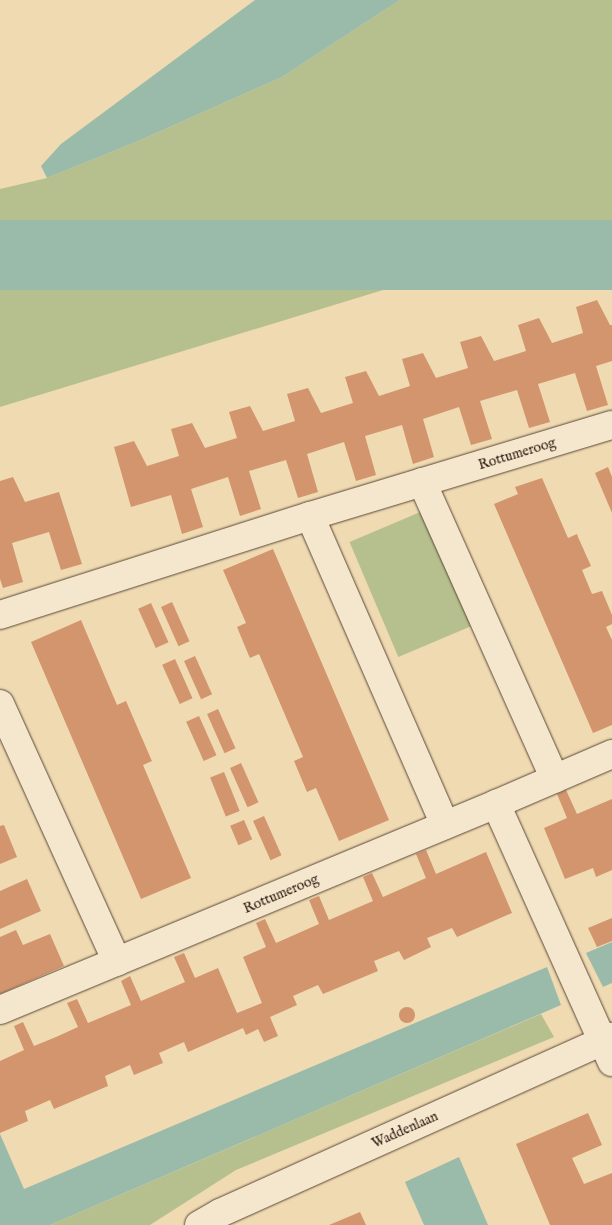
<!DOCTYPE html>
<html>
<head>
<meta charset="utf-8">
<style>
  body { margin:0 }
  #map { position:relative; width:612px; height:1225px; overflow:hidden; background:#efdab2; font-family:"IM FELL English",serif }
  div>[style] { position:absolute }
  .green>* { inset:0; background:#b6c08e; transform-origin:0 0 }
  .water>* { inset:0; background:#9abba9; transform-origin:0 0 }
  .building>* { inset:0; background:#d3956d; transform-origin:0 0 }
  .round { border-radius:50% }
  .roads { filter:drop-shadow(0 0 1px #5b4737) drop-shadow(0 0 1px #5b4737) }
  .street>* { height:28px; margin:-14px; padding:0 14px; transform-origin:14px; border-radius:14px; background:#f5e7cd }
  .secondary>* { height:28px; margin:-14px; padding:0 14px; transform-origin:14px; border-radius:14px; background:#f5e7cd }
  span { translate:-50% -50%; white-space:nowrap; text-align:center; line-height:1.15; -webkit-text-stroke:4.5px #f5e7cd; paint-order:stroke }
  .street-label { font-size:14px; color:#2a160e }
</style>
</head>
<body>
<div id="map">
  <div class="green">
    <div style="clip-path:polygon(400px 0,612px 0,612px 220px,0 407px,0 189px,47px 178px,136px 142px,282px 77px)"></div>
    <div style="left:425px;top:510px;width:125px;height:82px;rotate:67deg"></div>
    <div style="clip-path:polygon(541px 1014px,554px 1037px,236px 1170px,150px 1225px,50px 1225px)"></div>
  </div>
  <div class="water">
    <div style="clip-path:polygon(255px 0,400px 0,282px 77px,136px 142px,47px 178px,41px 166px,61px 144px)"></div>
    <div style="left:612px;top:220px;width:70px;height:640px;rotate:90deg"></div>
    <div style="clip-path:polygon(612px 942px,612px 983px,603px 987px,586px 953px)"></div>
    <div style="clip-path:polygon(547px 967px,561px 1005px,50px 1225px,0 1225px,0 1134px,24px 1189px)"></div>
    <div style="clip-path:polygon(459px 1157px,488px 1225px,424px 1225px,405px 1182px)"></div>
  </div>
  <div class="building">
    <div style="clip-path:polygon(597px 300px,610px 325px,612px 325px,612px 361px,596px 366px,608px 405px,587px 411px,575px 373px,538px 384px,550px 422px,529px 428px,517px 390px,480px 401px,492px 439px,471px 445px,459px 407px,423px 419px,434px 457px,413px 464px,402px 425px,365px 436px,376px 475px,356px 481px,344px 442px,307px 454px,318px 492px,298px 498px,286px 460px,249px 471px,261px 509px,240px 516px,228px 477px,191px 489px,203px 527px,182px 534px,171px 495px,131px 507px,114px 447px,134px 441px,147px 466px,179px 456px,171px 429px,192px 423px,205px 448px,237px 438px,229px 412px,250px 406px,263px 431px,295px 421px,287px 394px,308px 388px,321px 413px,353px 403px,345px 377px,366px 371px,379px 396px,410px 386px,402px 359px,423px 353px,436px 378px,468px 368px,460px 342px,481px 336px,494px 361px,526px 351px,518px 325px,539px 318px,552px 343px,583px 333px,576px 307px)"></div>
    <div style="clip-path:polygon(608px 467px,612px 477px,612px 513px,595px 473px)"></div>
    <div style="clip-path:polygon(13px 477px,25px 502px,59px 492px,82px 564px,61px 570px,49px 532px,12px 543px,23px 582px,3px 588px,0 579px,0 481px)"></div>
    <div style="clip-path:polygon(542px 478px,568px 538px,577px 534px,578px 537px,591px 566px,582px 570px,592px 594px,602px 591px,612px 615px,612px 624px,606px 627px,612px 640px,612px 725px,593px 733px,494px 504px,518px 494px,515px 487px)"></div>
    <div style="clip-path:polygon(273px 549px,389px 820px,339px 841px,316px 788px,307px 792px,294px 761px,303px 757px,259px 654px,250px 658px,249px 656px,237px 627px,246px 623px,223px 570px)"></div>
    <div style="left:172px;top:602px;width:43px;height:12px;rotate:66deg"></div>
    <div style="left:151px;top:603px;width:43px;height:14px;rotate:66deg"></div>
    <div style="clip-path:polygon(81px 620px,117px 705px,126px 701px,151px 759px,152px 761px,143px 765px,191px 878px,141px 899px,31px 642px)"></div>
    <div style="left:195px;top:656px;width:42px;height:12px;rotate:66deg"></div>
    <div style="left:175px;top:659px;width:43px;height:14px;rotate:66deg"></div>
    <div style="left:218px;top:709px;width:43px;height:12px;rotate:66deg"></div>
    <div style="left:199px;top:716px;width:43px;height:14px;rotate:66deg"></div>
    <div style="left:241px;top:763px;width:43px;height:12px;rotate:66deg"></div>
    <div style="left:224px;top:772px;width:42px;height:15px;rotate:68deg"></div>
    <div style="clip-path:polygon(566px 790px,577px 814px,612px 799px,612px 870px,596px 877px,593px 868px,565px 879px,544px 828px,567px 818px,557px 794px)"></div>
    <div style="left:264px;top:816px;width:43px;height:12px;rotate:66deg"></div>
    <div style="left:244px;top:820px;width:21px;height:15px;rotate:67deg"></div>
    <div style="clip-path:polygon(4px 825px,17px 857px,0 864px,0 826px)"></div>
    <div style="clip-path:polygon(426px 850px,436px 874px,486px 852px,512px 913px,457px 937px,452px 928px,427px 938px,431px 947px,404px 960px,399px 951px,374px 961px,378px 971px,323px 994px,318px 985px,293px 996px,297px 1005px,270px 1017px,278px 1036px,264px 1042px,258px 1029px,246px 1035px,243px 1028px,188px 1052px,184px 1042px,159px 1053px,163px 1063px,134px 1075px,130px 1065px,105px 1076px,108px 1086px,54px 1109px,50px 1100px,25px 1111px,28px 1121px,0 1133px,0 1061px,24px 1050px,14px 1026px,23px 1022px,34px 1046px,56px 1037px,78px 1027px,67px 1003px,77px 999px,88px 1023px,131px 1005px,121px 981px,130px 976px,141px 1001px,185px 982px,174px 957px,184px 953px,195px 978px,218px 968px,237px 1013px,262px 1003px,243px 957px,266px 947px,256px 923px,265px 919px,276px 943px,319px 924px,309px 900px,319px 896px,329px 920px,373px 901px,363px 877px,372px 873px,383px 897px,426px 878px,416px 854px)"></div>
    <div style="clip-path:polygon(27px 879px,41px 911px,0 929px,0 891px)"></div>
    <div style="clip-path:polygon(612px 918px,612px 941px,597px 947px,588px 928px)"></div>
    <div style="clip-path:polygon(16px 930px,23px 945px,50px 934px,64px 966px,0 994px,0 937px)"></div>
    <div class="round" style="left:399px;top:1007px;width:16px;height:16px"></div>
    <div style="clip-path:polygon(588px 1113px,602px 1145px,572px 1158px,584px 1184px,612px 1173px,612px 1225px,550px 1225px,516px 1144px)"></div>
    <div style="clip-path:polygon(360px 1212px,366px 1225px,329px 1225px)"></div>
  </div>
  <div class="roads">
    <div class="street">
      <div style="left:422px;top:482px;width:325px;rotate:65.9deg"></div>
      <div style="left:310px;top:516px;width:337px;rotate:66.4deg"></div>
      <div style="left:0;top:615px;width:325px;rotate:-17.7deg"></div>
      <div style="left:310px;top:516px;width:315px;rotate:-16.8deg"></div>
      <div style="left:0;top:704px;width:283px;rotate:65.6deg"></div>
      <div style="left:496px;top:804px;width:126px;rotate:-23.3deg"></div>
      <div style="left:0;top:1010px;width:537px;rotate:-22.55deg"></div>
      <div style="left:496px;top:804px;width:283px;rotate:65.8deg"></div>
    </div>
    <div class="secondary">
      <div style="left:199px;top:1225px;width:24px;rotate:-30deg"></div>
      <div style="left:220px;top:1213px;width:430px;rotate:-24.2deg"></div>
    </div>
  </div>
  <div class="street-label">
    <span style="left:517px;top:454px;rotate:-17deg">Rottumeroog</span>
    <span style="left:281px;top:894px;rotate:-23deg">Rottumeroog</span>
    <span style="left:405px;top:1130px;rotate:-24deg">Waddenlaan</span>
  </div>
</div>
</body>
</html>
